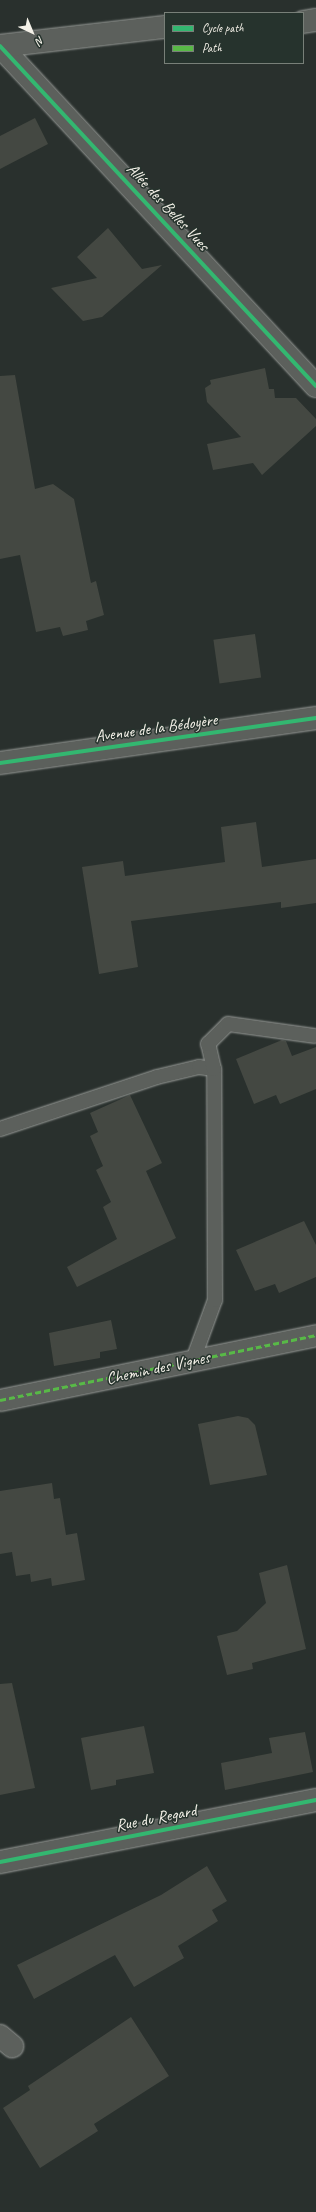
<!DOCTYPE html>
<html>
<head>
<meta charset="utf-8">
<style>
  body { margin:0 }
  #map { position:relative; width:316px; height:2212px; overflow:hidden; background:#29302d; font-family:Caveat,sans-serif }
  div>[style] { position:absolute }
  .building>* { inset:0; background:#444842; transform-origin:0 0 }
  .roads { filter:drop-shadow(0 0 1px #969996) drop-shadow(0 0 1px #969996) }
  .service>* { height:14px; margin:-7px; padding:0 7px; transform-origin:7px; border-radius:7px; background:#5c605c }
  .pedestrian>* { height:21px; margin:-10.5px; padding:0 10.5px; transform-origin:10.5px; border-radius:10.5px; background:#5c605c }
  .minor>* { height:22px; margin:-11px; padding:0 11px; transform-origin:11px; border-radius:11px; background:#5c605c }
  .tertiary>* { height:22px; margin:-11px; padding:0 11px; transform-origin:11px; border-radius:11px; background:#5c605c }
  .quiet>* { height:3px; margin-top:-1.5px; transform-origin:0; background:repeating-linear-gradient(90deg,#58b947 0 6px,transparent 0 9px) }
  .cycleway>* { height:4px; margin:-2px; padding:0 2px; transform-origin:2px; border-radius:2px; background:#33b770 }
  span { translate:-50% -50%; white-space:nowrap; text-align:center; line-height:1.15; -webkit-text-stroke:3px #26332d; paint-order:stroke }
  .street-label { font-size:17px; color:#f4f1e8 }
  .legend { position:absolute; left:164px; top:12px; width:140px; height:52px; box-sizing:border-box; background:#26332d; border:1px solid #787f78; margin:0; padding:5px 7px; list-style:none; font-size:12px; color:#f4f1e8 }
  .legend li { display:flex; align-items:center; gap:8px; height:20px }
  .legend b { width:20px; border:1px solid #787f78 }
  .north { position:absolute; left:12px; top:12px; width:40px; height:40px; -webkit-text-stroke:3px #26332d; paint-order:stroke; rotate:136deg; font-size:11px; font-weight:700; line-height:16px; text-align:center; color:#f4f1e8 }
  .north::after { content:''; display:block; margin:auto; width:14px; height:18px; background:#f4f1e8; clip-path:polygon(50% 0,100% 100%,50% 72%,0 100%) }
</style>
</head>
<body>
<div id="map">
  <div class="building">
    <div style="clip-path:polygon(35px 118px,48px 144px,0 169px,0 136px)"></div>
    <div style="clip-path:polygon(108px 228px,142px 269px,162px 265px,102px 317px,83px 321px,51px 288px,97px 278px,77px 257px)"></div>
    <div style="clip-path:polygon(265px 368px,269px 389px,274px 389px,275px 398px,296px 398px,316px 419px,316px 426px,262px 475px,253px 463px,213px 470px,207px 444px,241px 437px,207px 402px,205px 388px,211px 384px,210px 380px)"></div>
    <div style="clip-path:polygon(15px 375px,35px 489px,53px 484px,74px 499px,91px 583px,96px 581px,104px 615px,86px 621px,88px 630px,63px 636px,60px 627px,36px 632px,20px 555px,0 559px,0 376px)"></div>
    <div style="left:255px;top:634px;width:44px;height:42px;rotate:82deg"></div>
    <div style="clip-path:polygon(256px 822px,262px 867px,316px 859px,316px 903px,281px 908px,281px 902px,131px 921px,138px 967px,99px 974px,82px 867px,123px 861px,125px 876px,225px 862px,221px 827px)"></div>
    <div style="clip-path:polygon(282px 1040px,286px 1041px,292px 1056px,316px 1047px,316px 1089px,280px 1104px,276px 1095px,254px 1104px,236px 1059px)"></div>
    <div style="clip-path:polygon(130px 1095px,162px 1163px,146px 1171px,176px 1238px,77px 1287px,67px 1267px,117px 1239px,103px 1207px,111px 1202px,96px 1170px,103px 1166px,90px 1136px,98px 1132px,90px 1113px)"></div>
    <div style="clip-path:polygon(304px 1221px,316px 1245px,316px 1277px,279px 1293px,275px 1284px,255px 1291px,236px 1250px)"></div>
    <div style="clip-path:polygon(111px 1320px,117px 1349px,100px 1352px,100px 1358px,54px 1366px,49px 1333px)"></div>
    <div style="clip-path:polygon(238px 1416px,248px 1418px,255px 1425px,267px 1475px,210px 1485px,198px 1424px)"></div>
    <div style="clip-path:polygon(52px 1483px,54px 1499px,60px 1498px,66px 1535px,77px 1533px,85px 1580px,52px 1586px,51px 1578px,31px 1582px,30px 1574px,16px 1576px,12px 1552px,0 1554px,0 1491px)"></div>
    <div style="clip-path:polygon(287px 1565px,306px 1649px,252px 1663px,253px 1669px,227px 1675px,217px 1636px,237px 1631px,266px 1603px,259px 1573px)"></div>
    <div style="clip-path:polygon(12px 1683px,35px 1788px,0 1795px,0 1684px)"></div>
    <div style="clip-path:polygon(144px 1726px,154px 1773px,116px 1780px,116px 1785px,91px 1790px,81px 1738px)"></div>
    <div style="clip-path:polygon(305px 1732px,313px 1772px,225px 1790px,221px 1763px,272px 1753px,269px 1738px)"></div>
    <div style="clip-path:polygon(207px 1866px,227px 1901px,212px 1910px,218px 1921px,178px 1946px,184px 1958px,134px 1987px,115px 1955px,34px 1999px,17px 1965px,161px 1895px)"></div>
    <div style="clip-path:polygon(131px 2017px,169px 2076px,94px 2124px,98px 2131px,40px 2168px,3px 2108px,30px 2090px,28px 2086px)"></div>
  </div>
  <div class="roads">
    <div class="service">
      <div style="left:0;top:1129px;width:165px;rotate:-18.3deg"></div>
      <div style="left:157px;top:1077px;width:43px;rotate:-13.4deg"></div>
      <div style="left:199px;top:1067px;width:15px;rotate:8deg"></div>
      <div style="left:193px;top:1360px;width:64px;rotate:-69.9deg"></div>
      <div style="left:215px;top:1300px;width:231px;rotate:-90.2deg"></div>
      <div style="left:214px;top:1069px;width:26px;rotate:-103deg"></div>
      <div style="left:208px;top:1044px;width:28px;rotate:-45deg"></div>
      <div style="left:228px;top:1024px;width:87px;rotate:7.9deg"></div>
    </div>
    <div class="pedestrian">
      <div style="left:0;top:1400px;width:323px;rotate:-11.6deg"></div>
    </div>
    <div class="minor">
      <div style="left:0;top:46px;width:464px;rotate:47.1deg"></div>
      <div style="left:0;top:763px;width:319px;rotate:-8.1deg"></div>
      <div style="left:0;top:1862px;width:322px;rotate:-11.1deg"></div>
      <div style="left:0;top:2036px;width:16px;rotate:40deg"></div>
    </div>
    <div class="tertiary">
      <div style="left:303px;top:22px;width:13px;rotate:-9deg"></div>
      <div style="left:0;top:46px;width:166px;rotate:-6.6deg"></div>
    </div>
  </div>
  <div class="quiet">
    <div style="left:0;top:1400px;width:323px;rotate:-11.6deg"></div>
  </div>
  <div class="cycleway">
    <div style="left:0;top:46px;width:464px;rotate:47.1deg"></div>
    <div style="left:0;top:763px;width:319px;rotate:-8.1deg"></div>
    <div style="left:0;top:1862px;width:322px;rotate:-11.1deg"></div>
  </div>
  <div class="street-label">
    <span style="left:168px;top:207px;rotate:47deg">Allée des Belles Vues</span>
    <span style="left:156px;top:728px;rotate:-8deg">Avenue de la Bédoyère</span>
    <span style="left:158px;top:1368px;rotate:-12deg">Chemin des Vignes</span>
    <span style="left:156px;top:1818px;rotate:-11deg">Rue du Regard</span>
  </div>
  <ul class="legend">
  <li><b style="height:5px;background:#33b770"></b>Cycle path</li>
  <li><b style="height:5px;background:#58b947"></b>Path</li>
  </ul>
  <div class="north">N</div>
</div>
</body>
</html>
